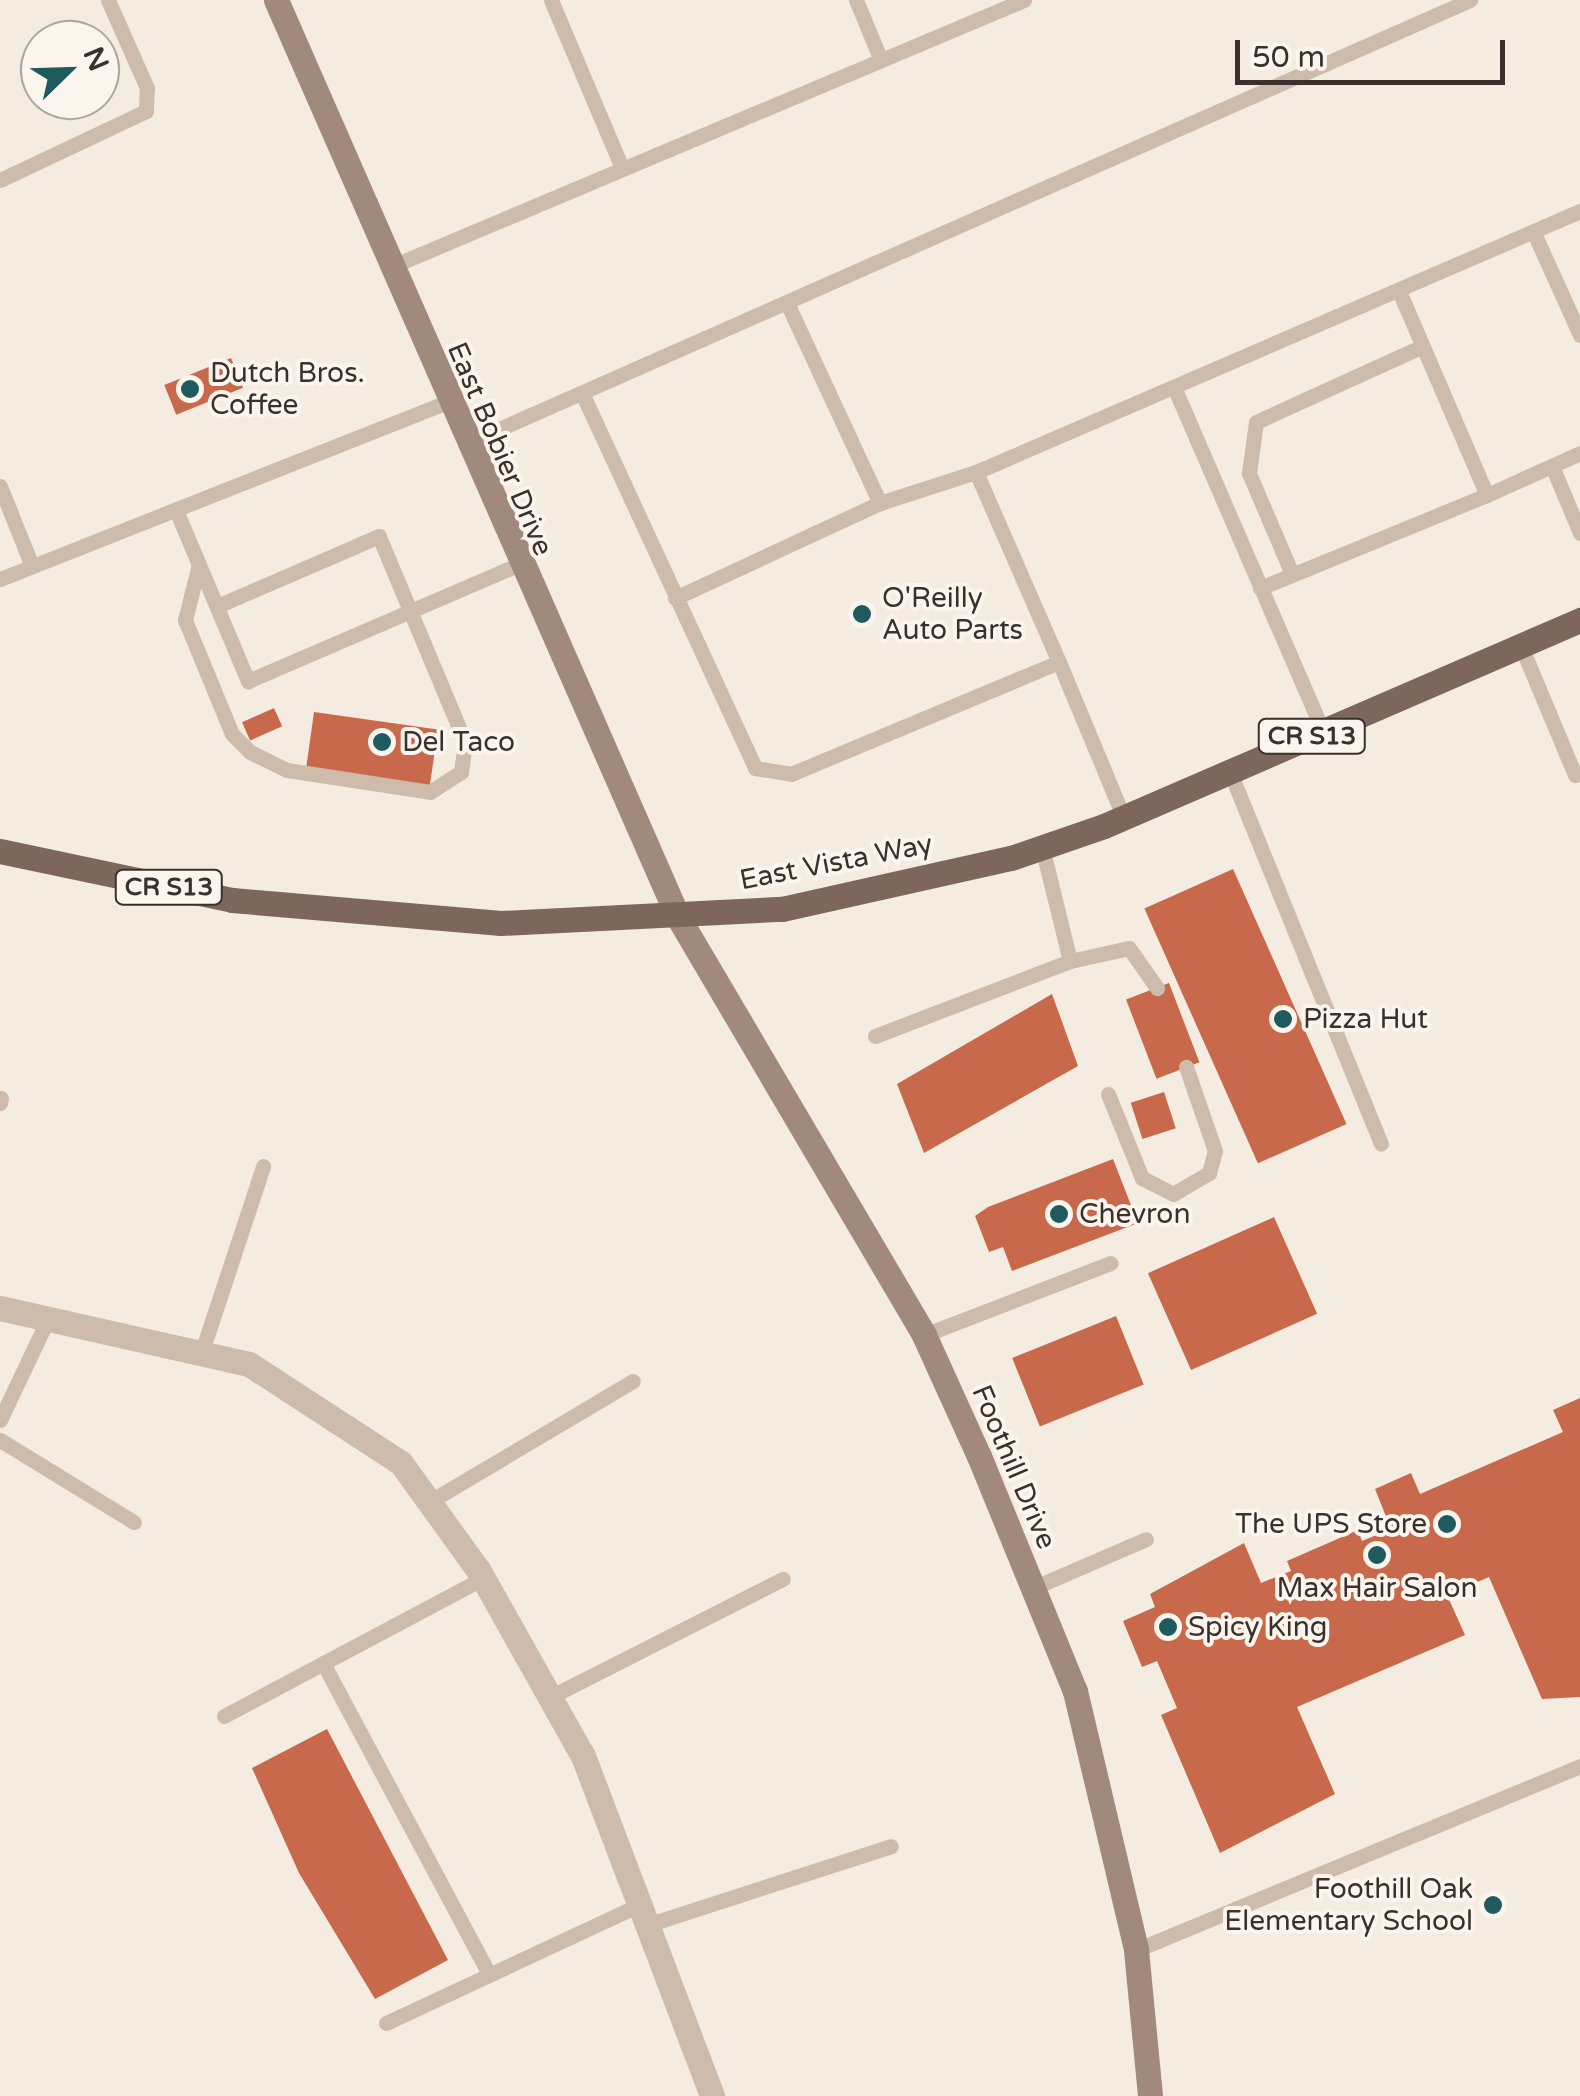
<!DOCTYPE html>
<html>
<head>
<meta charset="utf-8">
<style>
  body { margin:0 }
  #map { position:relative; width:1580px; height:2096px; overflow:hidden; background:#f4ebe1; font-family:"Varela Round",sans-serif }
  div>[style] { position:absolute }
  .building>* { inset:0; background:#c8694b; transform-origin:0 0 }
  .lane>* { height:15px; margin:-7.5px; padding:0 7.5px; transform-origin:7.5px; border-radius:7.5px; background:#cdbbac }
  .street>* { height:25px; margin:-12.5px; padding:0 12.5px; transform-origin:12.5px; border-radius:12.5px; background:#cdbbac }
  .secondary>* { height:25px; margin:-12.5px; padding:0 12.5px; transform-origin:12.5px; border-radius:12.5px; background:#a18a7d }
  .primary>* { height:25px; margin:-12.5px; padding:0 12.5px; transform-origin:12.5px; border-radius:12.5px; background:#7d675c }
  .dots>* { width:28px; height:28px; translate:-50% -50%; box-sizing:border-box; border:5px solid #fbf5ee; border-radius:50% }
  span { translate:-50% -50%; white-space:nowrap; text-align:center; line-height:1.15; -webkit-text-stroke:8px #fbf5ee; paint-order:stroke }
  .shield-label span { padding:2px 8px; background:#fbf5ee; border:2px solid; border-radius:8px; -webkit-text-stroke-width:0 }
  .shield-label { font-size:25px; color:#3b302b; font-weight:700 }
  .poi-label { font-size:28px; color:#3b302b }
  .left { translate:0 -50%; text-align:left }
  .right { translate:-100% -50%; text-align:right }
  .street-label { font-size:28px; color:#3b302b }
  .north { position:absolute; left:20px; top:20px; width:100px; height:100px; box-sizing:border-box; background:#fbf5ee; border:2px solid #aea6a0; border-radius:50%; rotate:67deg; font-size:28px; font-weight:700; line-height:40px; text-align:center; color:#3b302b }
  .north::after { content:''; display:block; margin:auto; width:35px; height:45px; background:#1f5a5e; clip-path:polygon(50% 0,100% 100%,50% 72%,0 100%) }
  .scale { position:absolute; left:1235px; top:40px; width:270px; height:45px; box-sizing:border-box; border:5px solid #3b302b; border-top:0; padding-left:12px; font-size:30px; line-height:35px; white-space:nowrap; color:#3b302b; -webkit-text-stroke:8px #fbf5ee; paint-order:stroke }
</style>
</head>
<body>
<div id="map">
  <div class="building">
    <div style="left:231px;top:358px;width:32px;height:72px;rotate:68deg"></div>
    <div style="left:274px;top:708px;width:20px;height:35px;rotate:66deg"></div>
    <div style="left:314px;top:712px;width:125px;height:62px;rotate:8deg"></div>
    <div style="left:1233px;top:869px;width:279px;height:97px;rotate:66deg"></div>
    <div style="left:1169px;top:983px;width:85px;height:46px;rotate:69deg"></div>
    <div style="clip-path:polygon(1052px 994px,1078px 1066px,924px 1153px,897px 1084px)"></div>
    <div style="left:1164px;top:1092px;width:38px;height:35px;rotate:72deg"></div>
    <div style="clip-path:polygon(1113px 1159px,1138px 1223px,1012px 1271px,1003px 1247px,989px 1252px,975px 1216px,988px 1207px)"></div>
    <div style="left:1274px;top:1217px;width:106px;height:138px;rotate:66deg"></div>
    <div style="left:1116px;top:1316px;width:74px;height:112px;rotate:68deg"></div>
    <div style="clip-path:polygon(1580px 1398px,1580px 1697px,1542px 1699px,1489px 1577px,1447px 1595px,1465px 1635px,1297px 1707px,1335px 1794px,1220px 1853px,1161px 1715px,1177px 1708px,1157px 1661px,1142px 1667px,1123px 1621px,1155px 1607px,1150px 1594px,1244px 1543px,1261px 1583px,1291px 1571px,1287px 1561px,1358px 1530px,1362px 1541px,1391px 1529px,1375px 1489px,1411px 1473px,1420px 1494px,1563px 1432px,1553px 1410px)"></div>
    <div style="clip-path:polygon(327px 1729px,448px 1960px,375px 1999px,299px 1873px,252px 1768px)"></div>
  </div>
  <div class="lane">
    <div style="left:551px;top:0;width:182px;rotate:67.1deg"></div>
    <div style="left:856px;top:0;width:63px;rotate:67.5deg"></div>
    <div style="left:0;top:180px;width:161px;rotate:-25.3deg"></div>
    <div style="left:146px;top:111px;width:23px;rotate:-88deg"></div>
    <div style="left:147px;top:88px;width:96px;rotate:-113.9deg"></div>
    <div style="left:1534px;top:233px;width:112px;rotate:65.7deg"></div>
    <div style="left:390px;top:267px;width:688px;rotate:-22.84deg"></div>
    <div style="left:1399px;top:291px;width:222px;rotate:66.7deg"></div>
    <div style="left:1487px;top:495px;width:102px;rotate:-24.3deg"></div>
    <div style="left:787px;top:303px;width:221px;rotate:65.1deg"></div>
    <div style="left:1174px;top:387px;width:376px;rotate:66.6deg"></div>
    <div style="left:582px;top:393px;width:413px;rotate:65.2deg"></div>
    <div style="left:755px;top:768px;width:36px;rotate:9deg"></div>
    <div style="left:791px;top:774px;width:290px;rotate:-22.7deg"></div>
    <div style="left:1059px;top:662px;width:169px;rotate:67.4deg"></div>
    <div style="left:465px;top:444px;width:1099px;rotate:-23.84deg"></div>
    <div style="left:1552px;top:466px;width:73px;rotate:67.3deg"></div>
    <div style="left:0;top:486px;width:86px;rotate:68.2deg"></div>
    <div style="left:176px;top:510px;width:186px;rotate:67.2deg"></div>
    <div style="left:248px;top:681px;width:293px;rotate:-23.3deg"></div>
    <div style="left:199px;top:564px;width:58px;rotate:104deg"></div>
    <div style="left:185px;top:620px;width:123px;rotate:67.6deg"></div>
    <div style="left:232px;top:734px;width:25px;rotate:45deg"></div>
    <div style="left:250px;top:752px;width:41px;rotate:25.9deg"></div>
    <div style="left:287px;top:770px;width:145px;rotate:8.7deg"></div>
    <div style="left:430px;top:792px;width:37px;rotate:-33deg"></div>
    <div style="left:461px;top:772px;width:30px;rotate:-82deg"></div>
    <div style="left:465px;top:742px;width:223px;rotate:-112.7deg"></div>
    <div style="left:379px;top:536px;width:176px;rotate:156.6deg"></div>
    <div style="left:1292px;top:574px;width:110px;rotate:-113.1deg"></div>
    <div style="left:1249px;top:473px;width:51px;rotate:-82.2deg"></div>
    <div style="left:1256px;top:422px;width:183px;rotate:-24.5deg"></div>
    <div style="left:0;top:579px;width:481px;rotate:-21.6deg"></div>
    <div style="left:1260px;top:588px;width:245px;rotate:-22.3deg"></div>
    <div style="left:675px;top:598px;width:226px;rotate:-24.9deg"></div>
    <div style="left:880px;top:503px;width:101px;rotate:-17.9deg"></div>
    <div style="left:1521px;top:646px;width:140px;rotate:67.3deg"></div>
    <div style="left:1059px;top:662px;width:207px;rotate:-113.6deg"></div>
    <div style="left:976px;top:472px;width:658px;rotate:-23.37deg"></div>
    <div style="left:1230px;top:772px;width:401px;rotate:67.9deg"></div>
    <div style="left:1070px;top:961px;width:60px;rotate:-12.4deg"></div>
    <div style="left:1129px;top:948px;width:49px;rotate:55deg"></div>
    <div style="left:875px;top:1036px;width:209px;rotate:-21deg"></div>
    <div style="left:1070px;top:961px;width:117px;rotate:-103.8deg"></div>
    <div style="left:1108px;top:1094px;width:91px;rotate:68deg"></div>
    <div style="left:1142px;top:1178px;width:35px;rotate:27deg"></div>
    <div style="left:1173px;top:1194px;width:42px;rotate:-30.3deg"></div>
    <div style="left:1209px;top:1173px;width:23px;rotate:-75deg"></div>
    <div style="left:1215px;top:1151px;width:89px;rotate:-109deg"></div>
    <div style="left:0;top:1103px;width:5px;rotate:-79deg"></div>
    <div style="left:924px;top:1335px;width:200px;rotate:-21.1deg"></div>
    <div style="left:201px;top:1354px;width:198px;rotate:-71.7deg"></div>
    <div style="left:0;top:1420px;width:112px;rotate:-64.6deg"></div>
    <div style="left:0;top:1440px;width:157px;rotate:31.5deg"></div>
    <div style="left:429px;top:1502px;width:237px;rotate:-30.7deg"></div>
    <div style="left:1033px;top:1588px;width:123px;rotate:-23.4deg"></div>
    <div style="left:323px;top:1663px;width:348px;rotate:61.9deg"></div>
    <div style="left:550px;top:1697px;width:261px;rotate:-26.9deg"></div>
    <div style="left:224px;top:1716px;width:293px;rotate:-28deg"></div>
    <div style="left:650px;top:1924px;width:253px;rotate:-17.9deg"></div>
    <div style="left:1136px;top:1950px;width:481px;rotate:-22.5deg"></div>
    <div style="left:386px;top:2023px;width:281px;rotate:-25deg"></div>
  </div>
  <div class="street">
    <div style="left:0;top:1308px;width:255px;rotate:12.7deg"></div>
    <div style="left:249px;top:1364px;width:181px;rotate:33.1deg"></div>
    <div style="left:401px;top:1463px;width:133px;rotate:54.2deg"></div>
    <div style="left:479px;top:1571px;width:212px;rotate:60.7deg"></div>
    <div style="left:583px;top:1756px;width:364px;rotate:69.2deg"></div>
  </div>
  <div class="secondary">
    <div style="left:276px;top:0;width:1001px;rotate:66.33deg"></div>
    <div style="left:678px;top:917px;width:485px;rotate:59.5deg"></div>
    <div style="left:924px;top:1335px;width:133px;rotate:65.6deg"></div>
    <div style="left:979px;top:1456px;width:254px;rotate:67.8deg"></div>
    <div style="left:1075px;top:1691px;width:266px;rotate:76.7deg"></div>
    <div style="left:1136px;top:1950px;width:147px;rotate:84.5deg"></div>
  </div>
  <div class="primary">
    <div style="left:0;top:851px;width:237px;rotate:11.9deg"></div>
    <div style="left:232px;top:900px;width:270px;rotate:4.9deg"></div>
    <div style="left:501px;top:923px;width:281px;rotate:-2.9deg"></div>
    <div style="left:782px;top:909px;width:235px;rotate:-12.6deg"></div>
    <div style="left:1011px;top:858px;width:98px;rotate:-19deg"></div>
    <div style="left:1104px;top:826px;width:519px;rotate:-23.4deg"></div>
  </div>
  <div class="dots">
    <div style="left:190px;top:389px;background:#1f5a5e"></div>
    <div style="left:862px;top:614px;background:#1f5a5e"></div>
    <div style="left:382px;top:742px;background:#1f5a5e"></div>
    <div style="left:1283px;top:1019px;background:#1f5a5e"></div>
    <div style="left:1059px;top:1214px;background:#1f5a5e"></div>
    <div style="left:1447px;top:1524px;background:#1f5a5e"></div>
    <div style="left:1377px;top:1555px;background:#1f5a5e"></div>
    <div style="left:1168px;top:1627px;background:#1f5a5e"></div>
    <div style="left:1493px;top:1905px;background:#1f5a5e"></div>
  </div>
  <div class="shield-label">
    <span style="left:1312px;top:736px">CR S13</span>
    <span style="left:169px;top:887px">CR S13</span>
  </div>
  <div class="poi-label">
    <span class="left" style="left:210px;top:389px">Dutch Bros.<br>Coffee</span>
    <span class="left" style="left:882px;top:614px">O'Reilly<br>Auto Parts</span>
    <span class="left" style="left:402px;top:742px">Del Taco</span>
    <span class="left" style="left:1303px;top:1019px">Pizza Hut</span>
    <span class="left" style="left:1079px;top:1214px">Chevron</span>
    <span class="right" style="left:1427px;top:1524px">The UPS Store</span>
    <span style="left:1377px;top:1588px">Max Hair Salon</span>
    <span class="left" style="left:1188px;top:1627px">Spicy King</span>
    <span class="right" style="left:1473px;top:1905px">Foothill Oak<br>Elementary School</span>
  </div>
  <div class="street-label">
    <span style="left:500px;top:449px;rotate:67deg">East Bobier Drive</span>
    <span style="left:836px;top:862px;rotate:-11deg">East Vista Way</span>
    <span style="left:1014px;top:1467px;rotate:67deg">Foothill Drive</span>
  </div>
  <div class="north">N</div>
  <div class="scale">50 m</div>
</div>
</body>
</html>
